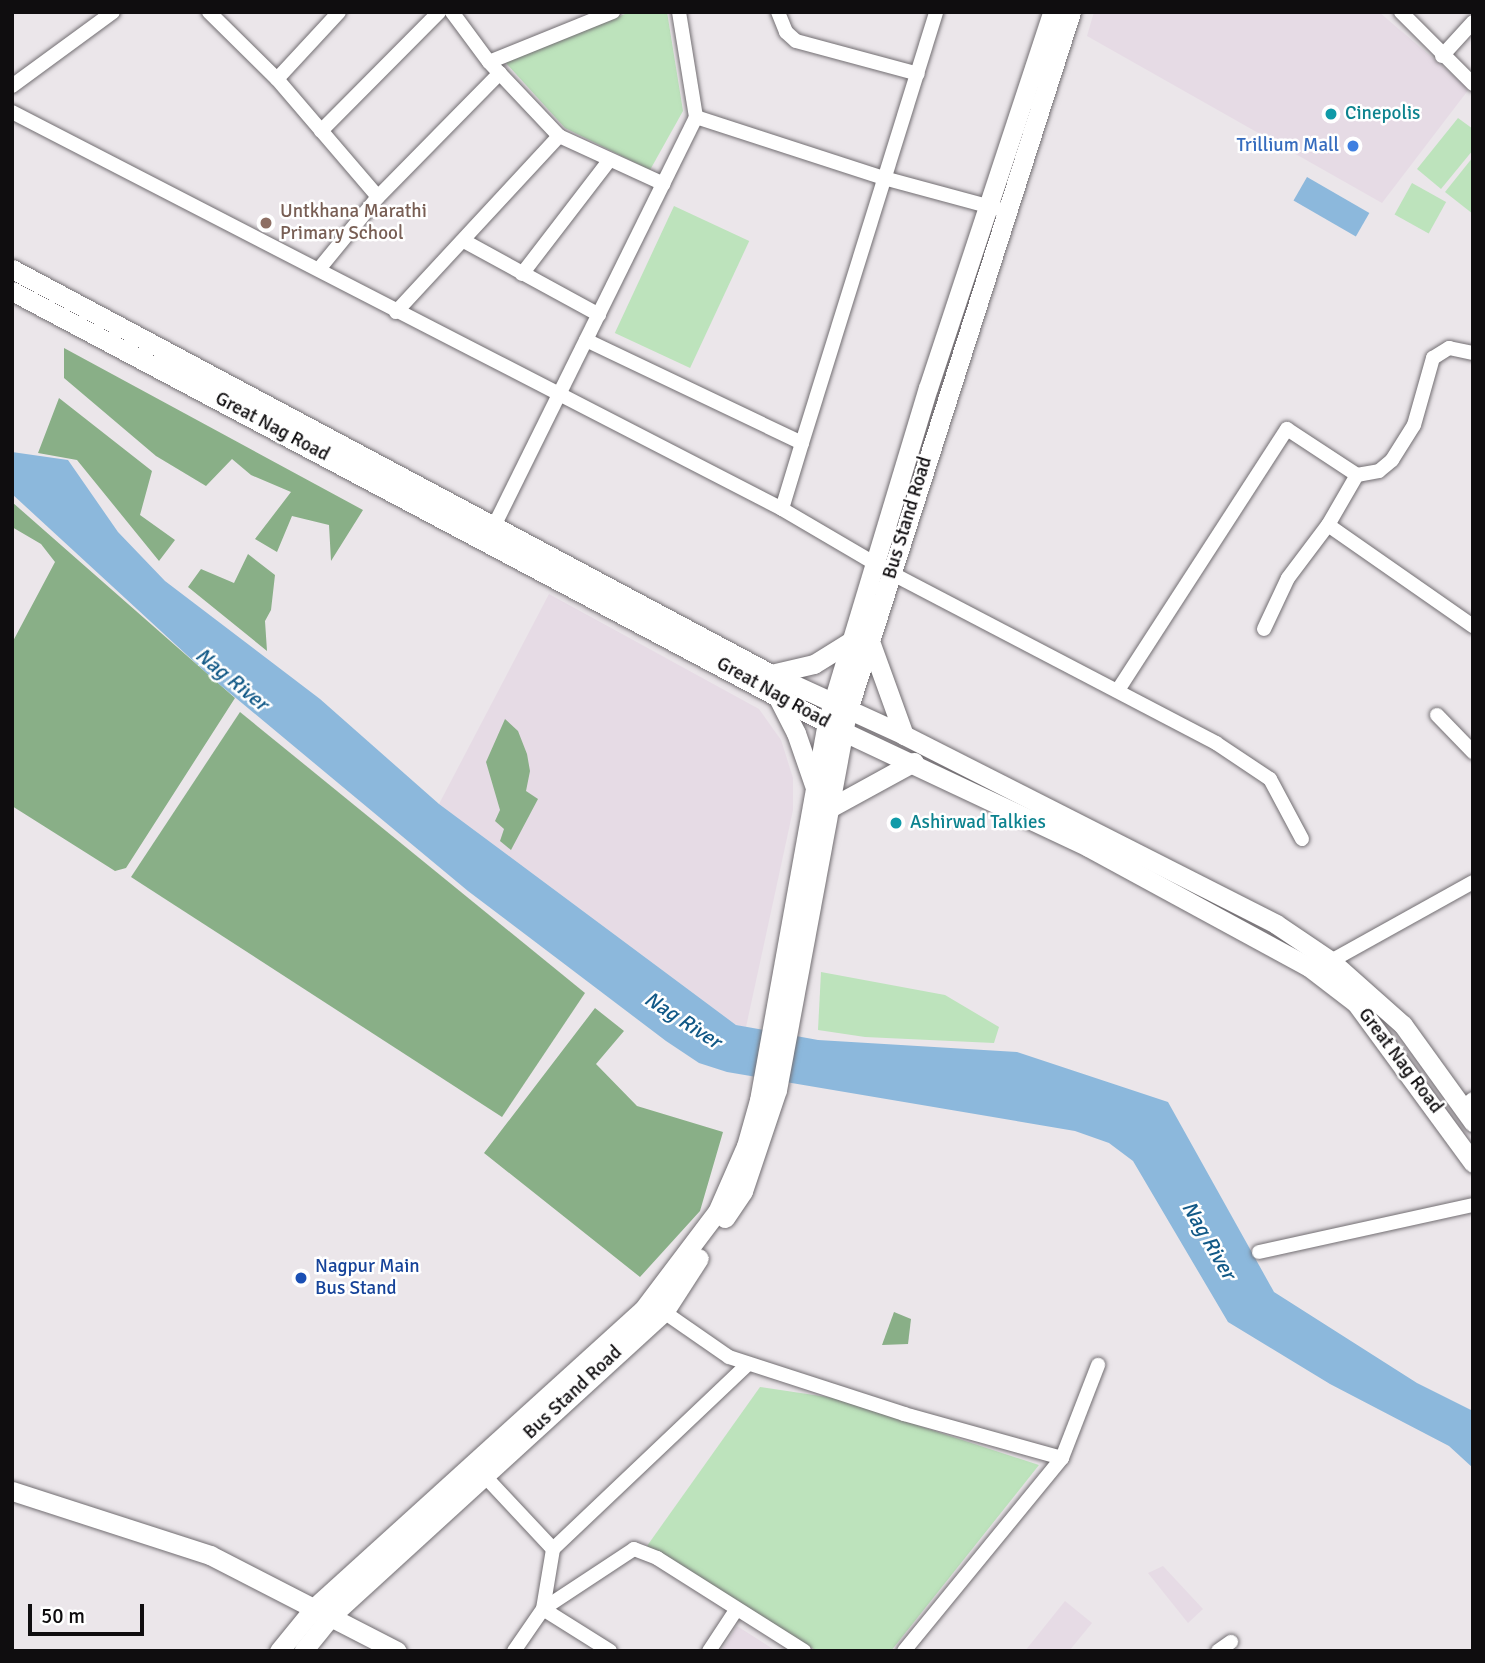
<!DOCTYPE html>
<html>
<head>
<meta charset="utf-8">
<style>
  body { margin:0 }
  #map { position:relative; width:1485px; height:1663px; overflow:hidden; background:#ebe6ea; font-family:Signika,sans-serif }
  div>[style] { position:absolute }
  .built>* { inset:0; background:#e6dbe5 }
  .green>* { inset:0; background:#bde3bc; transform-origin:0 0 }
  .forest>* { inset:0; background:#89af87 }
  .water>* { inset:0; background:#8cb8dc; transform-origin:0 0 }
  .roads { filter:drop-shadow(0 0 2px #726e72) drop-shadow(0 0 2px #726e72) }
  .street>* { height:14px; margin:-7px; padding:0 7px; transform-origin:7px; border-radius:7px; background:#fff }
  .secondary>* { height:19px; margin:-9.5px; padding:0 9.5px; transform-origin:9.5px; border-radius:9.5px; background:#fff }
  .dots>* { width:19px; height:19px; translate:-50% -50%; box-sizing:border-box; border:4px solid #fff; border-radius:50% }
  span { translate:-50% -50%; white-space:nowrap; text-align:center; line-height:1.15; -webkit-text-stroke:5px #fff; paint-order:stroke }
  .culture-label { font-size:19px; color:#0d838f }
  .left { translate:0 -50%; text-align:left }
  .shop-label { font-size:19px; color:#366cbe }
  .right { translate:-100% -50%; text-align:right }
  .education-label { font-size:19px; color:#785e54 }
  .street-label { font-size:19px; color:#0f0d0f }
  .transit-label { font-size:19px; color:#164399 }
  .water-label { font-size:21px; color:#125987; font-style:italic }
  .frame { position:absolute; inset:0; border:14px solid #0f0d0f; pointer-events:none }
  .scale { position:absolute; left:28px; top:1604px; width:116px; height:32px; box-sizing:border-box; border:4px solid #0f0d0f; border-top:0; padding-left:9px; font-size:21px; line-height:24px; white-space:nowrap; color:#0f0d0f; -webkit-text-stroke:5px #fff; paint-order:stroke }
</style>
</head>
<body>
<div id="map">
  <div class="built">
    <div style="clip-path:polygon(1094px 12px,1379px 12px,1469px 89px,1382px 203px,1087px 36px)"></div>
    <div style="clip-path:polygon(549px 594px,759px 709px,781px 740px,793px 778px,793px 810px,746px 1027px,736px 1025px,439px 804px)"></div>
    <div style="clip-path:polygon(1163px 1566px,1203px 1609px,1188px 1623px,1148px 1573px)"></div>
    <div style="clip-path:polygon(1065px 1601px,1092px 1623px,1069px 1651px,1025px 1651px)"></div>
    <div style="clip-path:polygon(737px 1626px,776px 1651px,721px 1651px)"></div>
  </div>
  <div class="green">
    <div style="clip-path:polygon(630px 12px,667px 12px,683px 111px,650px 170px,565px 128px,505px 62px)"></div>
    <div style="clip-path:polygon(1458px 118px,1473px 129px,1473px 150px,1441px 189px,1417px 169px)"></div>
    <div style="clip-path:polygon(1473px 157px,1473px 214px,1445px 192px)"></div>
    <div style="left:1412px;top:183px;width:39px;height:36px;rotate:29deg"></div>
    <div style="left:674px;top:206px;width:83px;height:140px;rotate:25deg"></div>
    <div style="clip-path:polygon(821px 972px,945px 995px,999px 1027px,994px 1043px,865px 1037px,818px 1030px)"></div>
    <div style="clip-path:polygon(760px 1387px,834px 1398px,1039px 1465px,891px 1651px,817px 1651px,647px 1546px)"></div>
  </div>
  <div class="forest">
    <div style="clip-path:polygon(64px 348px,363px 510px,331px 561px,329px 525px,292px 516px,277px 552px,255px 539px,291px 492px,251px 475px,232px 459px,206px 486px,156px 456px,64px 378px)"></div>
    <div style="clip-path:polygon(59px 398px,152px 471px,140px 515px,175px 540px,159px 561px,77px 460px,38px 453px)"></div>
    <div style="clip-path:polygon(12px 502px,235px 698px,126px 868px,115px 871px,12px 806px,12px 643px,55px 562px,41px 544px,12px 527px)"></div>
    <div style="clip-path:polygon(248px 554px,275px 575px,271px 610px,265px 621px,267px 651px,188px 587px,201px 569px,234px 583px)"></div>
    <div style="clip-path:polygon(240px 712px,585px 993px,502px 1117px,131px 877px)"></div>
    <div style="clip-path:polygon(505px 719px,518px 731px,527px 754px,530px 771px,526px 791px,538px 799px,511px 850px,500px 841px,504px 829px,495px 821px,500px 810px,486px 762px)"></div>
    <div style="clip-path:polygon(595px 1008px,624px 1031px,596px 1064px,637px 1106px,723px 1132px,700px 1211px,640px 1277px,484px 1153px)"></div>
    <div style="clip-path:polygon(894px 1312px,911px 1319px,908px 1344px,882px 1345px)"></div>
  </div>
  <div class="water">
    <div style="left:1307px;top:177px;width:72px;height:27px;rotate:30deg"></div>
    <div style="clip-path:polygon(12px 452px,68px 460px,118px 532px,165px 581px,320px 699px,439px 804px,736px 1025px,818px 1040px,1017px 1052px,1168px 1102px,1274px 1292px,1417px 1383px,1473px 1411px,1473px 1468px,1449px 1446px,1330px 1384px,1228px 1322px,1133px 1161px,1109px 1143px,1075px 1131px,727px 1072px,699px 1063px,666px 1041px,468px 891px,213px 679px,12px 494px)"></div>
  </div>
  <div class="roads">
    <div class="street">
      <div style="left:209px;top:12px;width:95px;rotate:44.6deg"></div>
      <div style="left:277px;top:79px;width:155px;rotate:49.4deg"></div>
      <div style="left:452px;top:12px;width:62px;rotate:53.5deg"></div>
      <div style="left:489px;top:62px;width:102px;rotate:46.6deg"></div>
      <div style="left:559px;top:136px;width:115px;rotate:24.6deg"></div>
      <div style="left:778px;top:12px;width:22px;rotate:68deg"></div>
      <div style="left:786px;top:32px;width:13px;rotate:42deg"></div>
      <div style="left:796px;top:41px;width:126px;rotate:15.1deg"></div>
      <div style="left:1401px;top:12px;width:102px;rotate:45deg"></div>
      <div style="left:1442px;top:56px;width:46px;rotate:-47.6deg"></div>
      <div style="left:489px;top:62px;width:134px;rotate:-22deg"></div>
      <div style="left:277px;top:79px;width:91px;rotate:-47.2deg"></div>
      <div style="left:12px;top:86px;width:125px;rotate:-36.2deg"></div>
      <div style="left:12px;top:112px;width:866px;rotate:27.27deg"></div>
      <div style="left:782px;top:509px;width:126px;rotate:30.4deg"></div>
      <div style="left:891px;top:573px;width:367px;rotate:27.6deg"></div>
      <div style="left:1216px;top:743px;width:65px;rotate:33.7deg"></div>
      <div style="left:1270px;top:779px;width:68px;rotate:61.9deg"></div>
      <div style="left:696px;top:117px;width:198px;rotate:18deg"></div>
      <div style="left:884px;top:178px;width:126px;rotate:15.1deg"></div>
      <div style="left:321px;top:131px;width:168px;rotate:-45.2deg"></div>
      <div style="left:464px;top:241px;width:154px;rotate:28.7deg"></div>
      <div style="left:319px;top:269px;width:93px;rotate:-50.7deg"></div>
      <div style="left:378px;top:197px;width:174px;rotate:-45.5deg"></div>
      <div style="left:522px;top:274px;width:141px;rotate:-52.5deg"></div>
      <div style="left:396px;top:312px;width:240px;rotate:-47.2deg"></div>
      <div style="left:586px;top:340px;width:239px;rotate:25.5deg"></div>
      <div style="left:802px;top:443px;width:69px;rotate:106.9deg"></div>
      <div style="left:802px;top:443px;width:451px;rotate:-72.7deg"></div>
      <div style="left:1328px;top:525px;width:177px;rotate:34.9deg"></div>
      <div style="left:494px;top:526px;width:456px;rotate:-63.7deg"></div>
      <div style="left:696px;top:117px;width:106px;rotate:-99.2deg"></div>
      <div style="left:1264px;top:629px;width:56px;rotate:-64.8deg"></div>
      <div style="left:1288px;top:578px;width:66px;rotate:-53deg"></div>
      <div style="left:1328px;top:525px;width:58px;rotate:-59.9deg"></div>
      <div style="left:1118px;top:690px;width:311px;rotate:-57.1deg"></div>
      <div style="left:1287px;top:429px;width:84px;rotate:33.3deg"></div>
      <div style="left:1357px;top:475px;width:22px;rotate:-10deg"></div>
      <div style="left:1379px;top:471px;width:17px;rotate:-40deg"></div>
      <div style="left:1392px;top:460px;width:41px;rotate:-57.8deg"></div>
      <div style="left:1414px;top:425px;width:70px;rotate:-74.2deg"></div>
      <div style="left:1433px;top:358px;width:19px;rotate:-32deg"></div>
      <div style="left:1449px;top:348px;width:25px;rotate:12deg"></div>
      <div style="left:1437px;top:715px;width:52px;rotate:45.8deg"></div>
      <div style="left:1331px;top:961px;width:162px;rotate:-29.1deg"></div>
      <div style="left:1462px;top:1108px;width:14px;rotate:-39deg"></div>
      <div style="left:1259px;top:1252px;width:219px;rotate:-12.4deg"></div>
      <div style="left:664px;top:1312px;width:79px;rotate:34.7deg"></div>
      <div style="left:729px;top:1357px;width:184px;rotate:18deg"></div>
      <div style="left:904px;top:1414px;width:164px;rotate:15.6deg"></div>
      <div style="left:1062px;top:1458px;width:249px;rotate:129.3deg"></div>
      <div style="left:1062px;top:1458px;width:100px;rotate:-68.8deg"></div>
      <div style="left:480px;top:1471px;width:107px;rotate:46.9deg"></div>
      <div style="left:553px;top:1549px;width:269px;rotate:-43.5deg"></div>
      <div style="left:514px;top:1651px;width:51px;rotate:-55.4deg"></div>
      <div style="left:543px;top:1609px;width:61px;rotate:-80.5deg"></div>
      <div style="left:610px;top:1651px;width:79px;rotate:-147.9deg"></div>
      <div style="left:543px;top:1609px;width:109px;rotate:-33.4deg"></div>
      <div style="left:634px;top:1549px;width:25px;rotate:21deg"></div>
      <div style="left:657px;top:1558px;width:174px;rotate:32.3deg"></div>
      <div style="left:709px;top:1651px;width:49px;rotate:-56.6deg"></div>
      <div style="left:1218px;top:1651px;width:16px;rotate:-35deg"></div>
    </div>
    <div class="secondary">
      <div style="left:12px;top:269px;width:860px;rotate:28.08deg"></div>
      <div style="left:771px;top:674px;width:146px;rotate:24.6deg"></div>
      <div style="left:904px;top:735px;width:417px;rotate:26.9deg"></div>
      <div style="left:1276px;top:924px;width:66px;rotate:33.9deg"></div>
      <div style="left:1331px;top:961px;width:96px;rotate:41.6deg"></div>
      <div style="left:1403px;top:1025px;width:120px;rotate:54.2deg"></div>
      <div style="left:12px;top:291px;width:942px;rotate:27.93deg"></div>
      <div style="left:844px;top:732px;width:270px;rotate:25.2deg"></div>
      <div style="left:1088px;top:847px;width:251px;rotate:28.5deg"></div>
      <div style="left:1309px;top:967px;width:59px;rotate:37.5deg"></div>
      <div style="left:1356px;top:1003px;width:198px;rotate:53.8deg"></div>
      <div style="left:871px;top:644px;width:97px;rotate:70.1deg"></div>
      <div style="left:771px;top:674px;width:44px;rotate:-13.1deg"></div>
      <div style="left:814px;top:664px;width:44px;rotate:-31.9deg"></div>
      <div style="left:776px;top:694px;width:44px;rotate:62.9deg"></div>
      <div style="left:796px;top:733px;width:55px;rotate:70.9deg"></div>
      <div style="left:828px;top:809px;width:98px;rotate:-28.7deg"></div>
      <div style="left:725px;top:1218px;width:32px;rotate:-56deg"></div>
      <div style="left:743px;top:1191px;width:107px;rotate:-71.4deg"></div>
      <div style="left:777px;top:1090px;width:383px;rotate:-79.5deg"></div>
      <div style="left:847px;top:713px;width:736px;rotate:-72.28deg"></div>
      <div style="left:12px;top:1491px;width:208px;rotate:17.9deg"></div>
      <div style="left:210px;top:1555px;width:210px;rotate:27.2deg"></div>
      <div style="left:279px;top:1651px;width:57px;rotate:-50.7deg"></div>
      <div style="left:315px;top:1607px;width:441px;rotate:-42.2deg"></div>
      <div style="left:642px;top:1311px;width:124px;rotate:-52.9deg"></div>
      <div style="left:717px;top:1212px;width:72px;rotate:-66.3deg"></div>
      <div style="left:746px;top:1146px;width:48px;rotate:-74.2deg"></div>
      <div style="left:759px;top:1100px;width:384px;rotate:-79.8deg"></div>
      <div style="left:827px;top:722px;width:349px;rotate:-73.2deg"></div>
      <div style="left:928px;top:388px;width:396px;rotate:-71.7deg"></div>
      <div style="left:303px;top:1651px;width:46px;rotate:-51.1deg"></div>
      <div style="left:332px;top:1615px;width:449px;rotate:-42.4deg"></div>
      <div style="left:664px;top:1312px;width:64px;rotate:-57.1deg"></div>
    </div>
  </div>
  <div class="dots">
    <div style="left:1331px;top:114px;background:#0f9aa8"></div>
    <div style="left:1353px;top:146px;background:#3f7fe0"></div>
    <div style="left:266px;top:223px;background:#8d6e63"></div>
    <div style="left:896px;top:823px;background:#0f9aa8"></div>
    <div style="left:301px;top:1278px;background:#1a4fb4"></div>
  </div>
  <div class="culture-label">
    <span class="left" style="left:1345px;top:114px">Cinepolis</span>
    <span class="left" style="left:910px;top:823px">Ashirwad Talkies</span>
  </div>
  <div class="shop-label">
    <span class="right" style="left:1339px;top:146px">Trillium Mall</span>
  </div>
  <div class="education-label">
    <span class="left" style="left:280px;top:223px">Untkhana Marathi<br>Primary School</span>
  </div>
  <div class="street-label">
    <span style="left:272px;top:427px;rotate:28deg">Great Nag Road</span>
    <span style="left:908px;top:518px;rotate:-73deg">Bus Stand Road</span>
    <span style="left:773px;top:693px;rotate:29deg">Great Nag Road</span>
    <span style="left:1400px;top:1061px;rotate:53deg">Great Nag Road</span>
    <span style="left:573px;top:1393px;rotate:-43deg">Bus Stand Road</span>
  </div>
  <div class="transit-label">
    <span class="left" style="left:315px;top:1278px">Nagpur Main<br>Bus Stand</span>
  </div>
  <div class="water-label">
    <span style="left:232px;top:679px;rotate:39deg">Nag River</span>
    <span style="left:683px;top:1020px;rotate:33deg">Nag River</span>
    <span style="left:1209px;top:1240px;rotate:60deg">Nag River</span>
  </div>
  <div class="frame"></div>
  <div class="scale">50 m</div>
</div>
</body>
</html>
